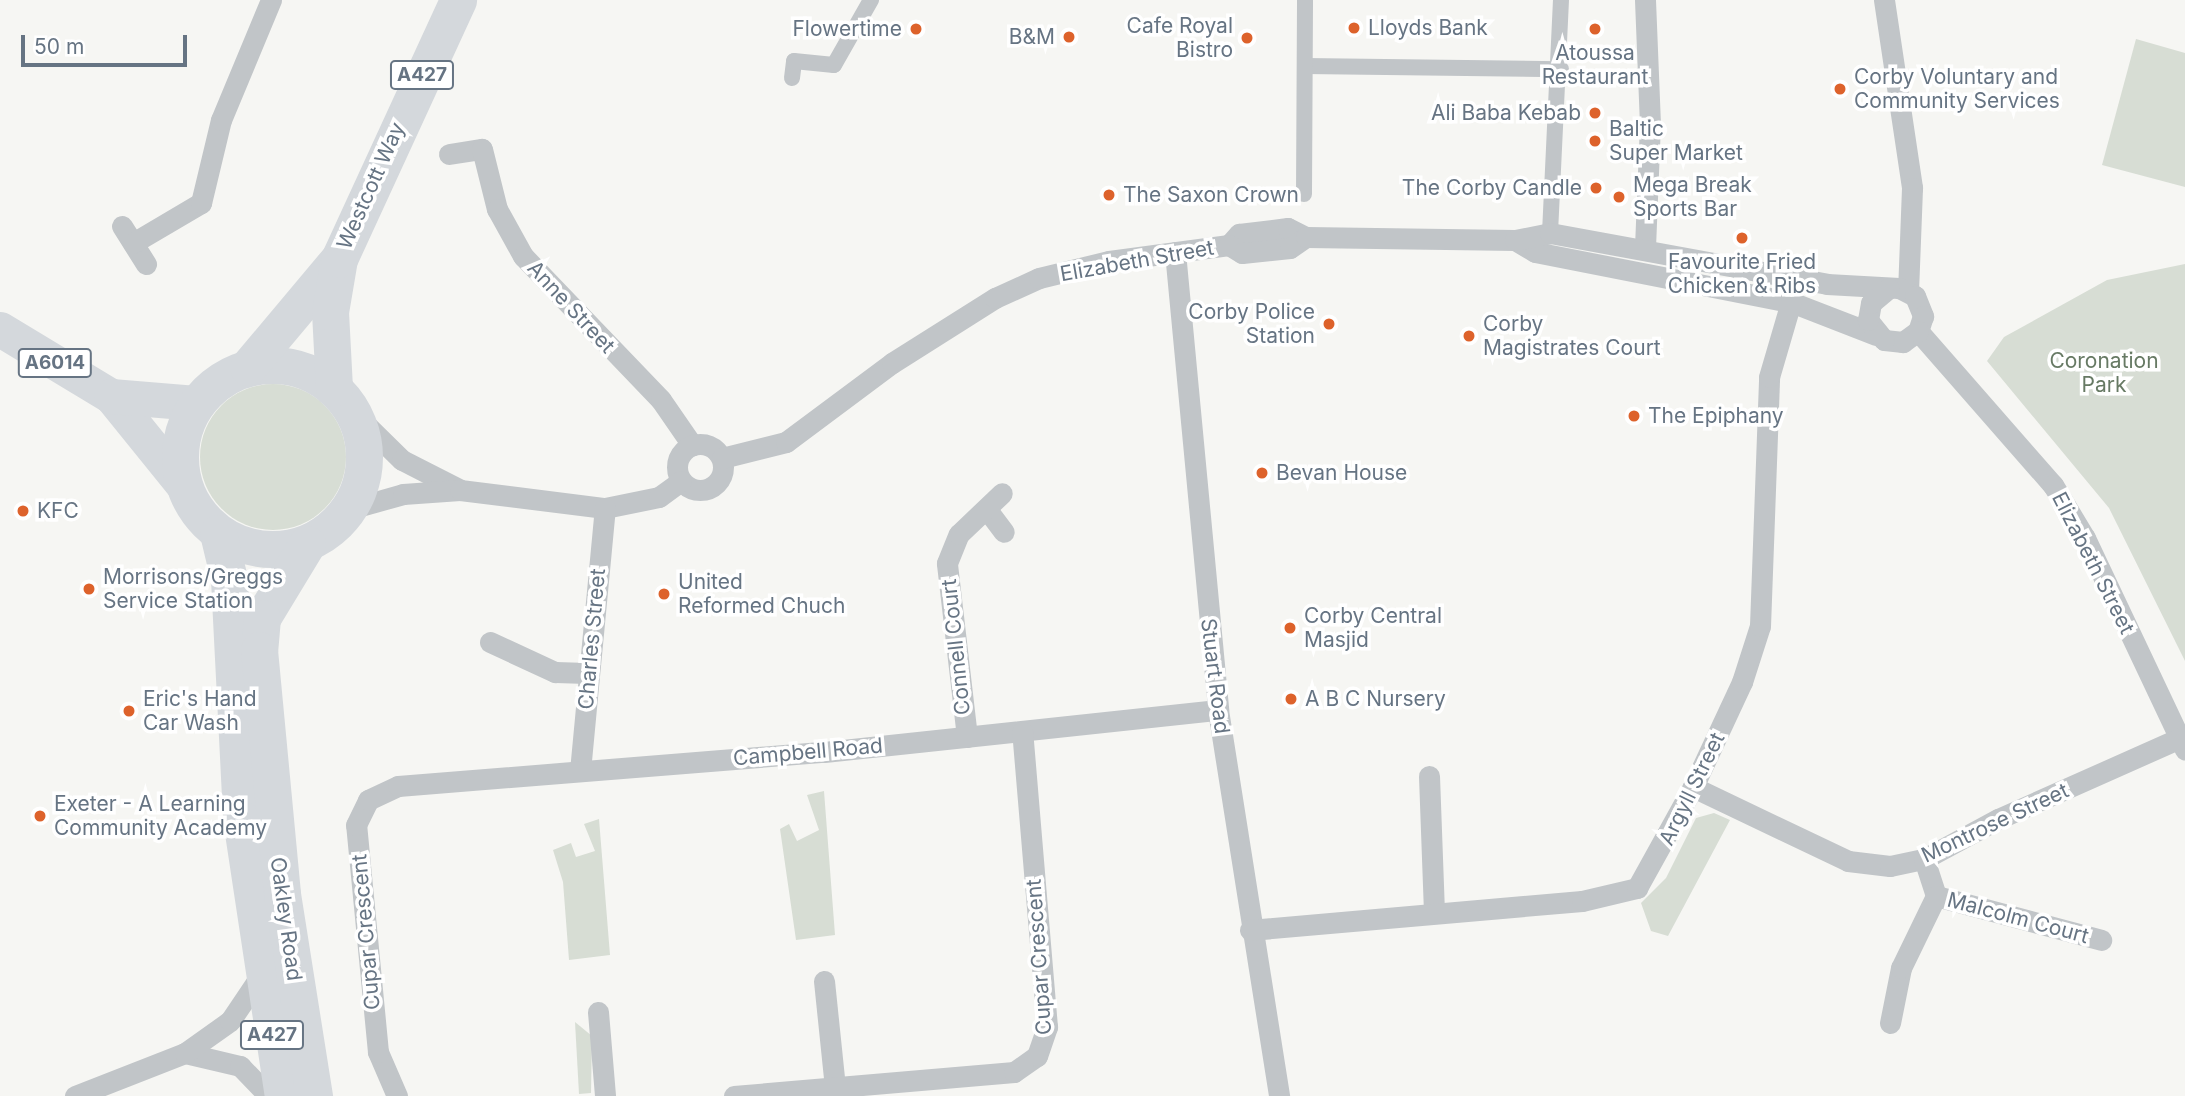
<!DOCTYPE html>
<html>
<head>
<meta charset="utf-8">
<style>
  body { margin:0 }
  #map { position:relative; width:2185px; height:1096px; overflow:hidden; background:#f6f6f3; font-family:Inter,sans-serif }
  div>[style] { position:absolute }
  .green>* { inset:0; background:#d7ddd4 }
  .round { border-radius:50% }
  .pedestrian>* { height:16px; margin:-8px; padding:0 8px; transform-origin:8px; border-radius:8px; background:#c1c5c8 }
  .minor>* { height:21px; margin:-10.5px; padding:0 10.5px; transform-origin:10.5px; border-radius:10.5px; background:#c1c5c8 }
  .minor>.ring { margin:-10.5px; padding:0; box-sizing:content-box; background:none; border:21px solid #c1c5c8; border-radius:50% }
  .primary>* { height:35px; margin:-17.5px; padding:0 17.5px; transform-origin:17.5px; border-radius:17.5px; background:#d4d8dc }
  .trunk>* { height:37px; margin:-18.5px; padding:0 18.5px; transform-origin:18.5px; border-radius:18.5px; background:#d4d8dc }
  .trunk>.ring { margin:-18.5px; padding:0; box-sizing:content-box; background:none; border:37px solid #d4d8dc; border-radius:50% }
  .dots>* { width:19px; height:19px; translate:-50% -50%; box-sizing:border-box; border:4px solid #fff; border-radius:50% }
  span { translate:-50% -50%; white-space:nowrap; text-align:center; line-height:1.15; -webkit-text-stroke:7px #fff; paint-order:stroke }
  .shield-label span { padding:2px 5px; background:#fff; border:2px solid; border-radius:5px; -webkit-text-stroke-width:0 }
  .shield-label { font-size:19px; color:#667483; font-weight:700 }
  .poi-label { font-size:21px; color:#667483 }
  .right { translate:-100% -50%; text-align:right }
  .left { translate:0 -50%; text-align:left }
  .street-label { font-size:21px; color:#667483 }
  .park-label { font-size:21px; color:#677a64 }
  .scale { position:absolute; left:21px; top:35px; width:166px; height:32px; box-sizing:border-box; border:4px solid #667483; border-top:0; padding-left:9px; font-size:21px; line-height:24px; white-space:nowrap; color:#667483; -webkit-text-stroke:5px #fff; paint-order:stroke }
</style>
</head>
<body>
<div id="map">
  <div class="green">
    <div style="clip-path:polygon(2136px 39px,2185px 53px,2185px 187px,2102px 165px)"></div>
    <div style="clip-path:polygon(2185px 264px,2185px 661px,2109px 508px,1987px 361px,2004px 337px,2107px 280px)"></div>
    <div class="round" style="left:200px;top:384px;width:146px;height:146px"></div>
    <div style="clip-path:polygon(824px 791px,835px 935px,796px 940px,780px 829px,789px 824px,797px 841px,819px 830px,807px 795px)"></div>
    <div style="clip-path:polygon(1714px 813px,1730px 820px,1668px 936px,1651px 931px,1641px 903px,1666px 878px,1696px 818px)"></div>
    <div style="clip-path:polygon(599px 819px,610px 955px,569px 960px,563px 882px,553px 850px,571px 843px,576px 857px,595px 851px,584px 824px)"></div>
    <div style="clip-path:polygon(575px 1022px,592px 1036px,591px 1093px,579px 1094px)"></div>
  </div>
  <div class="pedestrian">
    <div style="left:1305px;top:66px;width:256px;rotate:0.7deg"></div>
    <div style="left:792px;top:78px;width:17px;rotate:-83deg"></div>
    <div style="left:794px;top:61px;width:40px;rotate:5.7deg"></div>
    <div style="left:834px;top:65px;width:75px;rotate:-60.4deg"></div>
    <div style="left:1304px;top:194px;width:194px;rotate:-89.7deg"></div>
    <div style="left:1550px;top:233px;width:233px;rotate:-87.3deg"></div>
  </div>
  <div class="minor">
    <div style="left:1645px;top:0;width:123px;rotate:87.7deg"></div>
    <div style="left:1650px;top:123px;width:125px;rotate:92.3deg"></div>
    <div style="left:1884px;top:0;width:190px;rotate:81.5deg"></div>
    <div style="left:1912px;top:188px;width:102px;rotate:92.2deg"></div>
    <div style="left:449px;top:154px;width:33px;rotate:-9deg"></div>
    <div style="left:482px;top:149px;width:62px;rotate:76deg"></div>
    <div style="left:497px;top:209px;width:54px;rotate:61deg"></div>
    <div style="left:523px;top:256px;width:199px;rotate:46.2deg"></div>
    <div style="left:661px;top:400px;width:55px;rotate:55.4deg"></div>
    <div style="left:122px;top:226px;width:45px;rotate:57.7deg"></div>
    <div style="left:1515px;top:240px;width:23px;rotate:31deg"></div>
    <div style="left:1535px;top:252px;width:261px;rotate:11.1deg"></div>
    <div style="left:1791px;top:302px;width:91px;rotate:21.2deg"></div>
    <div style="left:133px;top:243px;width:79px;rotate:-30.5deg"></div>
    <div style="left:201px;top:203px;width:85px;rotate:-76.5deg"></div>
    <div style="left:221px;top:120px;width:130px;rotate:-67.4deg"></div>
    <div style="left:1229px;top:245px;width:15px;rotate:-48deg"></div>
    <div style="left:1239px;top:234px;width:49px;rotate:-7deg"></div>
    <div style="left:1288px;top:228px;width:20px;rotate:27deg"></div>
    <div style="left:1175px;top:252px;width:460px;rotate:84.6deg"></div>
    <div style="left:1218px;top:710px;width:391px;rotate:81deg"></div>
    <div style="left:1918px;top:331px;width:205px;rotate:48.8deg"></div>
    <div style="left:2053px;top:485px;width:62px;rotate:58.9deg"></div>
    <div style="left:2085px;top:538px;width:234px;rotate:64.7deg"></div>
    <div style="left:354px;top:413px;width:67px;rotate:44.4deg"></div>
    <div style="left:402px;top:460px;width:64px;rotate:27deg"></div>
    <div class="ring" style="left:677px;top:444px;width:25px;height:25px"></div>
    <div style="left:722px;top:458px;width:66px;rotate:-14deg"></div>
    <div style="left:786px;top:442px;width:132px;rotate:-36.7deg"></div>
    <div style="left:892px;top:363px;width:122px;rotate:-32.3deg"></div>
    <div style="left:995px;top:298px;width:48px;rotate:-24.4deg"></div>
    <div style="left:1039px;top:278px;width:72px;rotate:-13.7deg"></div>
    <div style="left:1109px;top:261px;width:121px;rotate:-7.6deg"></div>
    <div style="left:1229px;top:245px;width:15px;rotate:32deg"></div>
    <div style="left:1242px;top:253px;width:48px;rotate:-5.9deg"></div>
    <div style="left:1290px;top:248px;width:19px;rotate:-35deg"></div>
    <div style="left:1306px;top:237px;width:209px;rotate:0.8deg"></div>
    <div style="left:1515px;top:240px;width:36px;rotate:-11deg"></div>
    <div style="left:1550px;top:233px;width:282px;rotate:10.4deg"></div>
    <div style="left:1827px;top:284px;width:72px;rotate:3.2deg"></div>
    <div style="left:1899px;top:288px;width:18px;rotate:27deg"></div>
    <div style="left:1915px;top:296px;width:22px;rotate:68deg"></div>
    <div style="left:1923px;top:316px;width:16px;rotate:108deg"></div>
    <div style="left:1918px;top:331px;width:19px;rotate:144deg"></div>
    <div style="left:1903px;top:342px;width:19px;rotate:-174deg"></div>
    <div style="left:1884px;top:340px;width:26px;rotate:-129deg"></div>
    <div style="left:1868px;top:320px;width:17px;rotate:-80deg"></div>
    <div style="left:1871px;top:303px;width:23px;rotate:-40deg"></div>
    <div style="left:350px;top:509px;width:55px;rotate:-15.8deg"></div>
    <div style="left:403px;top:494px;width:57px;rotate:-4deg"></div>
    <div style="left:460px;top:490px;width:146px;rotate:7.1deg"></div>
    <div style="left:605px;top:508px;width:55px;rotate:-11.5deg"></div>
    <div style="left:659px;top:497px;width:27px;rotate:-36deg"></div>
    <div style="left:988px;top:511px;width:26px;rotate:53deg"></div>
    <div style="left:490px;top:642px;width:72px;rotate:24.8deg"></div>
    <div style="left:555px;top:672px;width:32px;rotate:2deg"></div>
    <div style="left:967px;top:737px;width:175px;rotate:-96.6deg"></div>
    <div style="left:947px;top:563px;width:31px;rotate:-68deg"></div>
    <div style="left:959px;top:534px;width:59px;rotate:-43.6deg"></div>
    <div style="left:580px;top:771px;width:264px;rotate:-84.6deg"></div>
    <div style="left:1429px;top:776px;width:134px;rotate:87.9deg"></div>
    <div style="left:1693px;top:787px;width:172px;rotate:25.5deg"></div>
    <div style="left:1848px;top:861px;width:42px;rotate:6.8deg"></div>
    <div style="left:1890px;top:866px;width:35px;rotate:-12deg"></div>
    <div style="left:1924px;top:859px;width:84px;rotate:-28.4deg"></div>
    <div style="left:1998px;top:819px;width:197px;rotate:-24deg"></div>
    <div style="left:1924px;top:859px;width:39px;rotate:72deg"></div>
    <div style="left:1936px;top:896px;width:171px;rotate:14.9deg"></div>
    <div style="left:1250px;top:930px;width:333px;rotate:-5deg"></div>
    <div style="left:1582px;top:901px;width:57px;rotate:-13.3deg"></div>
    <div style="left:1637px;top:888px;width:115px;rotate:-61deg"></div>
    <div style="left:1693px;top:787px;width:116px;rotate:-65deg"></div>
    <div style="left:1742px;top:682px;width:59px;rotate:-72.2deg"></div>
    <div style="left:1760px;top:626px;width:249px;rotate:-87.9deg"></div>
    <div style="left:1769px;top:377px;width:78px;rotate:-73.7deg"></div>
    <div style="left:824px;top:981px;width:107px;rotate:84.1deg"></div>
    <div style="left:598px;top:1012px;width:84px;rotate:85.2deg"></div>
    <div style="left:1890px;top:1023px;width:56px;rotate:-78.7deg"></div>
    <div style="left:1901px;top:968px;width:80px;rotate:-64.1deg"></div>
    <div style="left:185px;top:1053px;width:57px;rotate:13.3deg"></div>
    <div style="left:240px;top:1066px;width:42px;rotate:46deg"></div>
    <div style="left:75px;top:1096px;width:118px;rotate:-21.4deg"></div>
    <div style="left:185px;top:1053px;width:55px;rotate:-35.4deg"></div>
    <div style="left:230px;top:1021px;width:55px;rotate:-56deg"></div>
    <div style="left:397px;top:1096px;width:48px;rotate:-113.4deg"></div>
    <div style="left:378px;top:1052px;width:228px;rotate:-95.5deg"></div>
    <div style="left:356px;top:825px;width:28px;rotate:-64deg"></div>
    <div style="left:368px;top:800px;width:33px;rotate:-25deg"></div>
    <div style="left:398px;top:786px;width:427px;rotate:-4.6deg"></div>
    <div style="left:824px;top:752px;width:396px;rotate:-6.1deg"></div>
    <div style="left:734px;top:1096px;width:281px;rotate:-4.9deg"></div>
    <div style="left:1014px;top:1072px;width:28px;rotate:-35deg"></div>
    <div style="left:1037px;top:1056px;width:31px;rotate:-71deg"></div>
    <div style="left:1047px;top:1027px;width:296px;rotate:-94.8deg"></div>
  </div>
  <div class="primary">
    <div style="left:0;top:329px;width:130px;rotate:31.1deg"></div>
    <div style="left:111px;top:396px;width:116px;rotate:51deg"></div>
    <div style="left:111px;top:396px;width:85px;rotate:4.7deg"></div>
  </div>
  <div class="trunk">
    <div class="ring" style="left:180px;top:365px;width:147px;height:147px"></div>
    <div style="left:248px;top:367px;width:138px;rotate:-50deg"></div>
    <div style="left:334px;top:388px;width:76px;rotate:-93deg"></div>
    <div style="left:330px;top:312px;width:54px;rotate:-80.4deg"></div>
    <div style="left:339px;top:259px;width:285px;rotate:-65.3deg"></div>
    <div style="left:218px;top:533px;width:47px;rotate:76.6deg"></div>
    <div style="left:229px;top:579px;width:240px;rotate:87.1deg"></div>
    <div style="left:241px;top:819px;width:280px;rotate:81.4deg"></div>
    <div style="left:307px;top:544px;width:87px;rotate:121.3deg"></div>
    <div style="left:262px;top:618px;width:32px;rotate:95deg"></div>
    <div style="left:259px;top:650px;width:245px;rotate:84.6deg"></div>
    <div style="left:282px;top:894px;width:205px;rotate:81deg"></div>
  </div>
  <div class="dots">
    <div style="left:1354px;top:28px;background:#dd622b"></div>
    <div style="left:916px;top:29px;background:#dd622b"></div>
    <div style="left:1595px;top:29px;background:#dd622b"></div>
    <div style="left:1069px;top:37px;background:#dd622b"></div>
    <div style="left:1247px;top:38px;background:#dd622b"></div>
    <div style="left:1840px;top:89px;background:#dd622b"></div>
    <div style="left:1595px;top:113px;background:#dd622b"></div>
    <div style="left:1595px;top:141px;background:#dd622b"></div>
    <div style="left:1596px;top:188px;background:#dd622b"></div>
    <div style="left:1109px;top:195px;background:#dd622b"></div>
    <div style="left:1619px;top:197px;background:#dd622b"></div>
    <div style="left:1742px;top:238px;background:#dd622b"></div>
    <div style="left:1329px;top:324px;background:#dd622b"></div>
    <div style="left:1469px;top:336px;background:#dd622b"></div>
    <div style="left:1634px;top:416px;background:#dd622b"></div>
    <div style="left:1262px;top:473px;background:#dd622b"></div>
    <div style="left:23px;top:511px;background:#dd622b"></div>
    <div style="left:89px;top:589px;background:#dd622b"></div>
    <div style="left:664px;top:594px;background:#dd622b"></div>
    <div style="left:1290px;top:628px;background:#dd622b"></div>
    <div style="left:1291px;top:699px;background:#dd622b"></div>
    <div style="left:129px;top:711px;background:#dd622b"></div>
    <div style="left:40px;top:816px;background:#dd622b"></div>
  </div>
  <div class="shield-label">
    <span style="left:422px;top:75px">A427</span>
    <span style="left:55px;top:363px">A6014</span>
    <span style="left:272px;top:1035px">A427</span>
  </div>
  <div class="poi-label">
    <span class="right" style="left:1233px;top:38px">Cafe Royal<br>Bistro</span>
    <span class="left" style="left:1368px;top:28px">Lloyds Bank</span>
    <span class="right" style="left:902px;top:29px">Flowertime</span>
    <span class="right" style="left:1055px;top:37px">B&amp;M</span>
    <span style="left:1595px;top:65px">Atoussa<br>Restaurant</span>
    <span class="left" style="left:1854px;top:89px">Corby Voluntary and<br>Community Services</span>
    <span class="right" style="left:1581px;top:113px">Ali Baba Kebab</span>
    <span class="left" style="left:1609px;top:141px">Baltic<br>Super Market</span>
    <span class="left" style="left:1633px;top:197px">Mega Break<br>Sports Bar</span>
    <span class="right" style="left:1582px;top:188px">The Corby Candle</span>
    <span class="left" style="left:1123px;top:195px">The Saxon Crown</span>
    <span style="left:1742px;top:274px">Favourite Fried<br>Chicken &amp; Ribs</span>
    <span class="right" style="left:1315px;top:324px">Corby Police<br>Station</span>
    <span class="left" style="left:1483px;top:336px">Corby<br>Magistrates Court</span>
    <span class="left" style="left:1648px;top:416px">The Epiphany</span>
    <span class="left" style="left:1276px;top:473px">Bevan House</span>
    <span class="left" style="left:37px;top:511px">KFC</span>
    <span class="left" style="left:103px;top:589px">Morrisons/Greggs<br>Service Station</span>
    <span class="left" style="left:678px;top:594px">United<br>Reformed Chuch</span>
    <span class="left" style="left:1304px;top:628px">Corby Central<br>Masjid</span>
    <span class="left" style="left:143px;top:711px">Eric's Hand<br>Car Wash</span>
    <span class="left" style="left:1305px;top:699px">A B C Nursery</span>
    <span class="left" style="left:54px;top:816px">Exeter - A Learning<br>Community Academy</span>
  </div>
  <div class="street-label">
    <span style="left:371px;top:186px;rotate:-66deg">Westcott Way</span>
    <span style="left:1137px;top:261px;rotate:-10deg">Elizabeth Street</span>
    <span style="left:571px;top:307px;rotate:47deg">Anne Street</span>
    <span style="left:2093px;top:563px;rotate:63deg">Elizabeth Street</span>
    <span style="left:592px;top:639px;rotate:-85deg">Charles Street</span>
    <span style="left:956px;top:647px;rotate:-96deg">Connell Court</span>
    <span style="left:1215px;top:676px;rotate:83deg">Stuart Road</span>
    <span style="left:808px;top:752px;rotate:-5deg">Campbell Road</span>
    <span style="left:1692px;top:789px;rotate:-64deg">Argyll Street</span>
    <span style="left:1995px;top:823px;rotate:-25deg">Montrose Street</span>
    <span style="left:2018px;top:918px;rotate:15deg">Malcolm Court</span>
    <span style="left:286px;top:919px;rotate:82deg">Oakley Road</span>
    <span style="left:366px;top:932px;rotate:-95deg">Cupar Crescent</span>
    <span style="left:1039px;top:957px;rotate:-94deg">Cupar Crescent</span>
  </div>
  <div class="park-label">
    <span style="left:2104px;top:373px">Coronation<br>Park</span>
  </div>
  <div class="scale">50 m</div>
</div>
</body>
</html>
